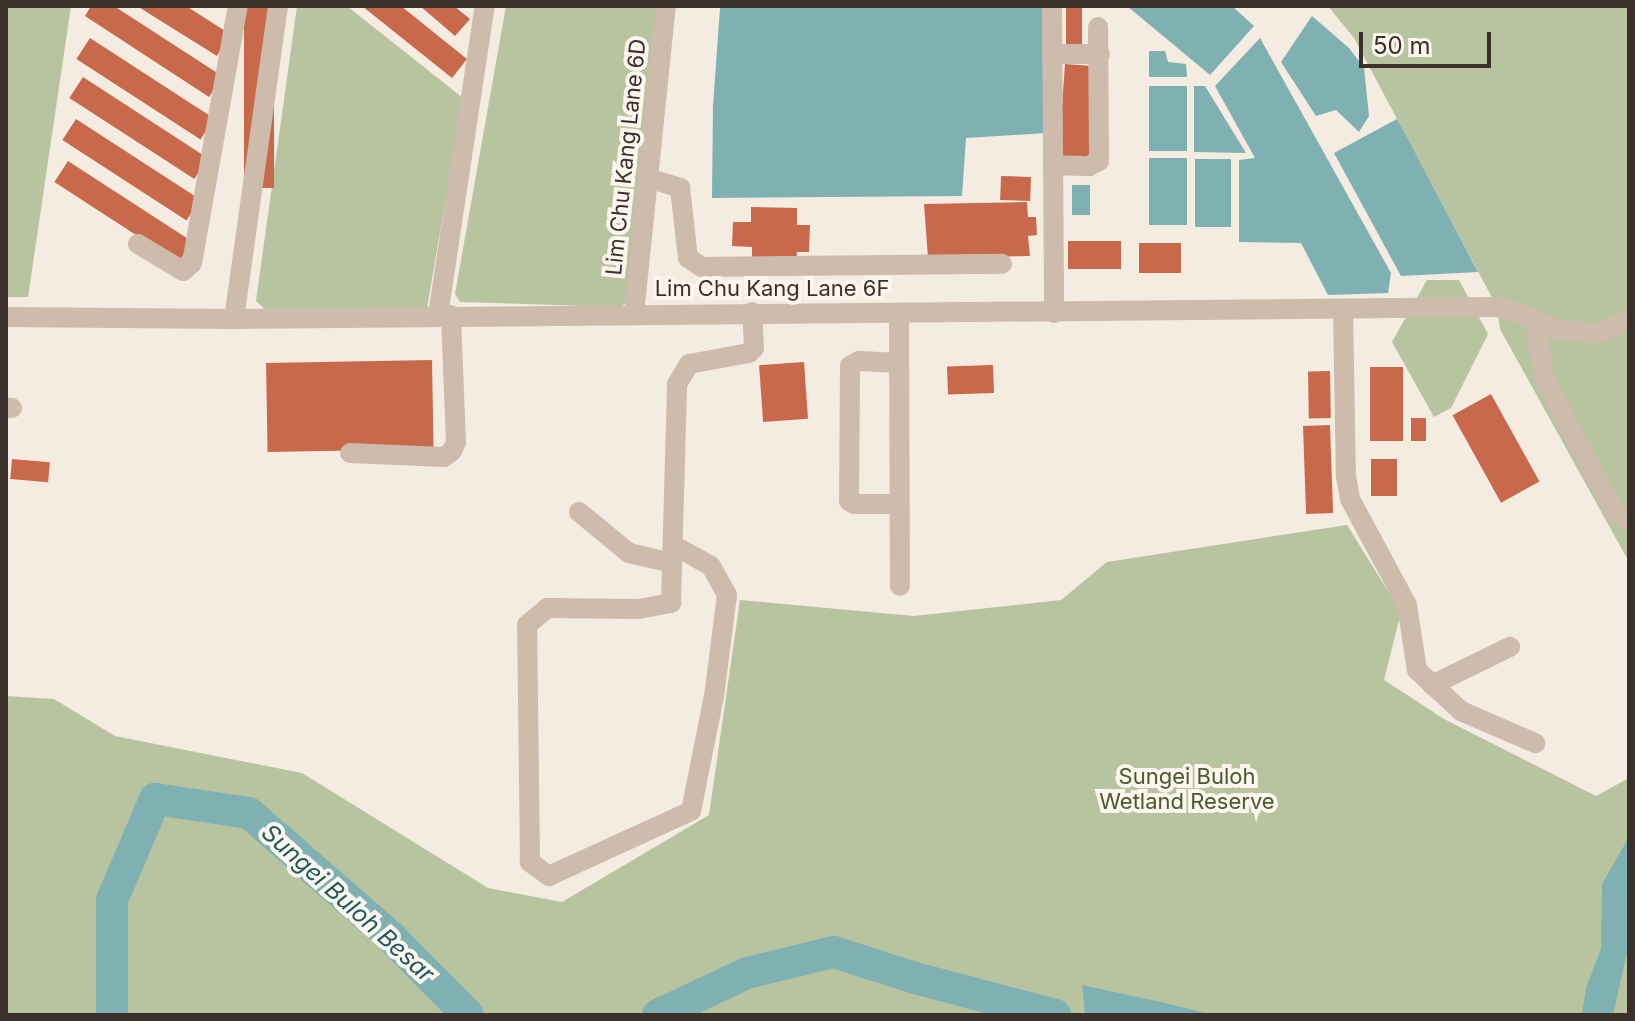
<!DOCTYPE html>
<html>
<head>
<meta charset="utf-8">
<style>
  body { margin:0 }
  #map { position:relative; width:1635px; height:1021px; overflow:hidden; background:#f4ebe1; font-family:Inter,sans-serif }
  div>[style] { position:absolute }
  .green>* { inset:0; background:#b8c4a0 }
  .water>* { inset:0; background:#7fb0b2; transform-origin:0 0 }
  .river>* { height:32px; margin:-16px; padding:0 16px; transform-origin:16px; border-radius:16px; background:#7fb0b2 }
  .building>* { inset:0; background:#c8694b; transform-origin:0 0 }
  .minor>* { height:20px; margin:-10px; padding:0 10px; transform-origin:10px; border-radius:10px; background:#cdbbac }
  span { translate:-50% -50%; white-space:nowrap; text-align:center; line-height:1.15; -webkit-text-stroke:8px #fbf5ee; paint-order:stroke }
  .street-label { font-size:22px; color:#3b302b }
  .park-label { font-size:22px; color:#4a5a2e }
  .water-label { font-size:24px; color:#1f5a5e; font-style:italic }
  .frame { position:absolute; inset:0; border:8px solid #3b302b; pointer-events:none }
  .scale { position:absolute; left:1359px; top:32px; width:132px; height:36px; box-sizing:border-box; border:4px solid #3b302b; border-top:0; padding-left:10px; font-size:24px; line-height:28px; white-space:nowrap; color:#3b302b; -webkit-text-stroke:6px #fbf5ee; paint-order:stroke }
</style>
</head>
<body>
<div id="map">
  <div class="green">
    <div style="clip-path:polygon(6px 6px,71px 6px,28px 297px,6px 297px)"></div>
    <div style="clip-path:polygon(297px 6px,347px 6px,463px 98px,426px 314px,266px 310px,256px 301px)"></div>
    <div style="clip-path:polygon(506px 6px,658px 6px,628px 300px,621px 307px,460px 302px,455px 294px)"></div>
    <div style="clip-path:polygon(1328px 6px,1629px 6px,1629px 562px,1500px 329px,1497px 307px,1354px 38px)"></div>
    <div style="clip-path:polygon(1427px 280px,1459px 280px,1488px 334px,1451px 408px,1434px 417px,1392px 342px)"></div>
    <div style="clip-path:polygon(1347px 525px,1401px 612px,1384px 680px,1444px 719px,1596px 796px,1629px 778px,1629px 1015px,6px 1015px,6px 696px,54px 699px,115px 736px,302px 773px,488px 888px,562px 902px,709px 815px,740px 600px,914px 616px,1061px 600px,1107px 562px)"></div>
  </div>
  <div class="water">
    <div style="clip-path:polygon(1045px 6px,1046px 133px,966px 138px,962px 196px,712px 198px,713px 106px,720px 8px)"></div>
    <div style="clip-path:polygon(1127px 6px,1232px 6px,1254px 26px,1210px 75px)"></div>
    <div style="clip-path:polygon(1312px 16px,1349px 48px,1364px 68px,1369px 116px,1359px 132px,1336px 110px,1316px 116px,1281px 62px)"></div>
    <div style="clip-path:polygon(1260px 38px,1391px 273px,1388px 293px,1328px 295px,1301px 243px,1239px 242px,1239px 160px,1255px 158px,1215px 86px)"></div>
    <div style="clip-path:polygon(1149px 51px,1165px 51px,1168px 62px,1186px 64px,1187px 77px,1149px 77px)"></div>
    <div style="left:1149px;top:86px;width:38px;height:65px"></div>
    <div style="clip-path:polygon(1194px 86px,1205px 86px,1246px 153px,1194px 152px)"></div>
    <div style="clip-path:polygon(1397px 119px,1409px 141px,1478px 272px,1401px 276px,1334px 153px)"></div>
    <div style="left:1149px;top:158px;width:38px;height:67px"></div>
    <div style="left:1195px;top:159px;width:36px;height:68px"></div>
    <div style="left:1072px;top:185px;width:18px;height:30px"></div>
    <div style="clip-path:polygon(1629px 837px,1629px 943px,1613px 1015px,1582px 1015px,1586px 988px,1601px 949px,1602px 884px)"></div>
    <div style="clip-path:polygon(1082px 985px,1165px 1003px,1214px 1015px,1085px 1015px)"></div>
  </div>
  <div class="river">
    <div style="left:112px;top:1015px;width:115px;rotate:-90deg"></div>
    <div style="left:112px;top:900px;width:110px;rotate:-66.9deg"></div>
    <div style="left:155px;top:799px;width:95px;rotate:8.5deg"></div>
    <div style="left:249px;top:813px;width:186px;rotate:41.1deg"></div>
    <div style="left:389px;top:935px;width:112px;rotate:45.4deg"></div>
    <div style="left:658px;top:1015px;width:98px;rotate:-25.3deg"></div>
    <div style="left:747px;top:973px;width:89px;rotate:-13.6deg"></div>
    <div style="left:834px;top:952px;width:85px;rotate:17.8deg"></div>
    <div style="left:915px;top:978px;width:145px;rotate:14.8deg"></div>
  </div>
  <div class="building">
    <div style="clip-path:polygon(91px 6px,114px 6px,222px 76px,209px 97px,85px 16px)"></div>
    <div style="clip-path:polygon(137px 6px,186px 6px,230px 34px,217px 56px)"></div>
    <div style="left:244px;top:6px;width:30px;height:182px"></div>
    <div style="clip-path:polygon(362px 6px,401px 6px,467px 59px,452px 78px)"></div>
    <div style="clip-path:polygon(420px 6px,454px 6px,470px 19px,455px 36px)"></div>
    <div style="left:1066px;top:6px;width:16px;height:43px"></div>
    <div style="left:90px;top:38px;width:148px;height:25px;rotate:33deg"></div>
    <div style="left:1065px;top:64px;width:31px;height:94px;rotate:4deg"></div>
    <div style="left:83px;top:77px;width:149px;height:25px;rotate:33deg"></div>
    <div style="left:76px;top:119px;width:148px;height:25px;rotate:33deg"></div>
    <div style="left:68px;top:161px;width:148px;height:25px;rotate:33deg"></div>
    <div style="left:1001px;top:176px;width:30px;height:24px;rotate:2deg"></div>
    <div style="clip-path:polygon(1027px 202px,1028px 217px,1036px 217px,1037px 235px,1028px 236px,1030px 256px,928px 258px,924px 204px)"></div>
    <div style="clip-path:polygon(751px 207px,797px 208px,797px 225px,810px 225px,809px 252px,797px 252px,796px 265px,752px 264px,752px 247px,732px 246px,733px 222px,751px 222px)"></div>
    <div style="left:1121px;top:241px;width:28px;height:53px;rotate:90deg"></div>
    <div style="left:1181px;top:243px;width:30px;height:42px;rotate:90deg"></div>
    <div style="left:432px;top:360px;width:89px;height:166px;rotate:89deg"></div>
    <div style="left:804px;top:362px;width:57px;height:45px;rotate:86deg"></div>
    <div style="left:993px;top:365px;width:28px;height:46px;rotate:88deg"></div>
    <div style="left:1370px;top:367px;width:33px;height:74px"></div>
    <div style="left:1330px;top:371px;width:47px;height:22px;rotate:89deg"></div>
    <div style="left:1491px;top:394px;width:100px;height:44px;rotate:61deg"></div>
    <div style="left:1411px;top:418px;width:15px;height:23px"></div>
    <div style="left:1330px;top:425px;width:88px;height:27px;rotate:88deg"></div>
    <div style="left:12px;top:459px;width:38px;height:20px;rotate:5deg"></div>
    <div style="left:1397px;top:459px;width:37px;height:26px;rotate:90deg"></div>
  </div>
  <div class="minor">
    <div style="left:1052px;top:6px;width:307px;rotate:89.6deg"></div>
    <div style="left:1052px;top:54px;width:48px"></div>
    <div style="left:1053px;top:165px;width:36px;rotate:2deg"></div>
    <div style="left:1089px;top:166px;width:11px;rotate:-27deg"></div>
    <div style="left:1099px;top:161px;width:134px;rotate:-90.4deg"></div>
    <div style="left:648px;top:178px;width:34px;rotate:17deg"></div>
    <div style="left:680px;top:188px;width:70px;rotate:83.5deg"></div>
    <div style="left:688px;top:258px;width:17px;rotate:33deg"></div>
    <div style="left:702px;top:267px;width:300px;rotate:-0.6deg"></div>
    <div style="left:138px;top:244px;width:52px;rotate:31deg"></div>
    <div style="left:183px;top:271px;width:12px;rotate:-42deg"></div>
    <div style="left:192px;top:263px;width:261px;rotate:-79.9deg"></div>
    <div style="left:1343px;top:309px;width:167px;rotate:89deg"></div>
    <div style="left:1346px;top:476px;width:23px;rotate:80deg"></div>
    <div style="left:1350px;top:499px;width:120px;rotate:61.7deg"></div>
    <div style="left:1407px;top:605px;width:66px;rotate:81.3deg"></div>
    <div style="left:1417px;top:670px;width:60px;rotate:43deg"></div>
    <div style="left:1461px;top:711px;width:81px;rotate:23.4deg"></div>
    <div style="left:899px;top:313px;width:273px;rotate:89.8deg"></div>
    <div style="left:634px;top:314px;width:310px;rotate:-84.1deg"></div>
    <div style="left:438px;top:315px;width:313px;rotate:-81.4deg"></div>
    <div style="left:6px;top:317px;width:228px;rotate:0.5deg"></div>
    <div style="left:234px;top:319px;width:1263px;rotate:-0.54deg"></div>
    <div style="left:1497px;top:307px;width:21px;rotate:14deg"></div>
    <div style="left:1517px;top:312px;width:45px;rotate:23.7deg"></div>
    <div style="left:1558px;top:330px;width:42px;rotate:4.1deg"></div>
    <div style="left:1600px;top:333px;width:33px;rotate:-27deg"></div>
    <div style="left:234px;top:319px;width:316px;rotate:-82deg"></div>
    <div style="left:1535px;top:322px;width:57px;rotate:80.9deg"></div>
    <div style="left:1544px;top:378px;width:150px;rotate:62.2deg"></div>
    <div style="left:1614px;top:511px;width:18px;rotate:34deg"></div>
    <div style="left:899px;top:363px;width:40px;rotate:-177.1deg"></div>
    <div style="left:859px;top:361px;width:10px;rotate:151deg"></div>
    <div style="left:850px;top:366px;width:135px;rotate:90.4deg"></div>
    <div style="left:849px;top:501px;width:6px;rotate:31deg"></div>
    <div style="left:854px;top:504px;width:45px"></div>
    <div style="left:6px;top:408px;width:6px"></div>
    <div style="left:350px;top:453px;width:94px;rotate:2.4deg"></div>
    <div style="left:444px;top:457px;width:10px;rotate:-37deg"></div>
    <div style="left:452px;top:451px;width:10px;rotate:-66deg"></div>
    <div style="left:456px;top:442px;width:127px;rotate:-92.3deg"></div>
    <div style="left:579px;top:512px;width:65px;rotate:39.4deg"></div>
    <div style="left:629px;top:553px;width:44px;rotate:13.1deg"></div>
    <div style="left:673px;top:545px;width:43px;rotate:28.9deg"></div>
    <div style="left:711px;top:566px;width:33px;rotate:61deg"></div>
    <div style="left:727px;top:595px;width:102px;rotate:97.3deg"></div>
    <div style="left:714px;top:696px;width:117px;rotate:101.3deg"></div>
    <div style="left:691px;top:811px;width:156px;rotate:155.4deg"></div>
    <div style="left:549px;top:876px;width:24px;rotate:-144deg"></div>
    <div style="left:530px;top:862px;width:237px;rotate:-90.7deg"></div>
    <div style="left:527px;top:625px;width:26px;rotate:-40deg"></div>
    <div style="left:547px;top:608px;width:92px;rotate:0.6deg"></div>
    <div style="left:639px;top:609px;width:33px;rotate:-11deg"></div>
    <div style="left:671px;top:603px;width:219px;rotate:-88.4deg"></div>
    <div style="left:677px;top:384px;width:23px;rotate:-59deg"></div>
    <div style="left:689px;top:364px;width:61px;rotate:-10.4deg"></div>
    <div style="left:749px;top:353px;width:7px;rotate:-45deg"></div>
    <div style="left:754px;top:348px;width:36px;rotate:-93deg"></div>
    <div style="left:1432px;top:685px;width:87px;rotate:-26deg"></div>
  </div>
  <div class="street-label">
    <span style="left:626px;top:157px;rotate:-84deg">Lim Chu Kang Lane 6D</span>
    <span style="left:772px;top:289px">Lim Chu Kang Lane 6F</span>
  </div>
  <div class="park-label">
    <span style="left:1187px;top:789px">Sungei Buloh<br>Wetland Reserve</span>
  </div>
  <div class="water-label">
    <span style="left:348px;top:903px;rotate:42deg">Sungei Buloh Besar</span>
  </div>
  <div class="frame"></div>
  <div class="scale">50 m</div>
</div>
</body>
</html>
